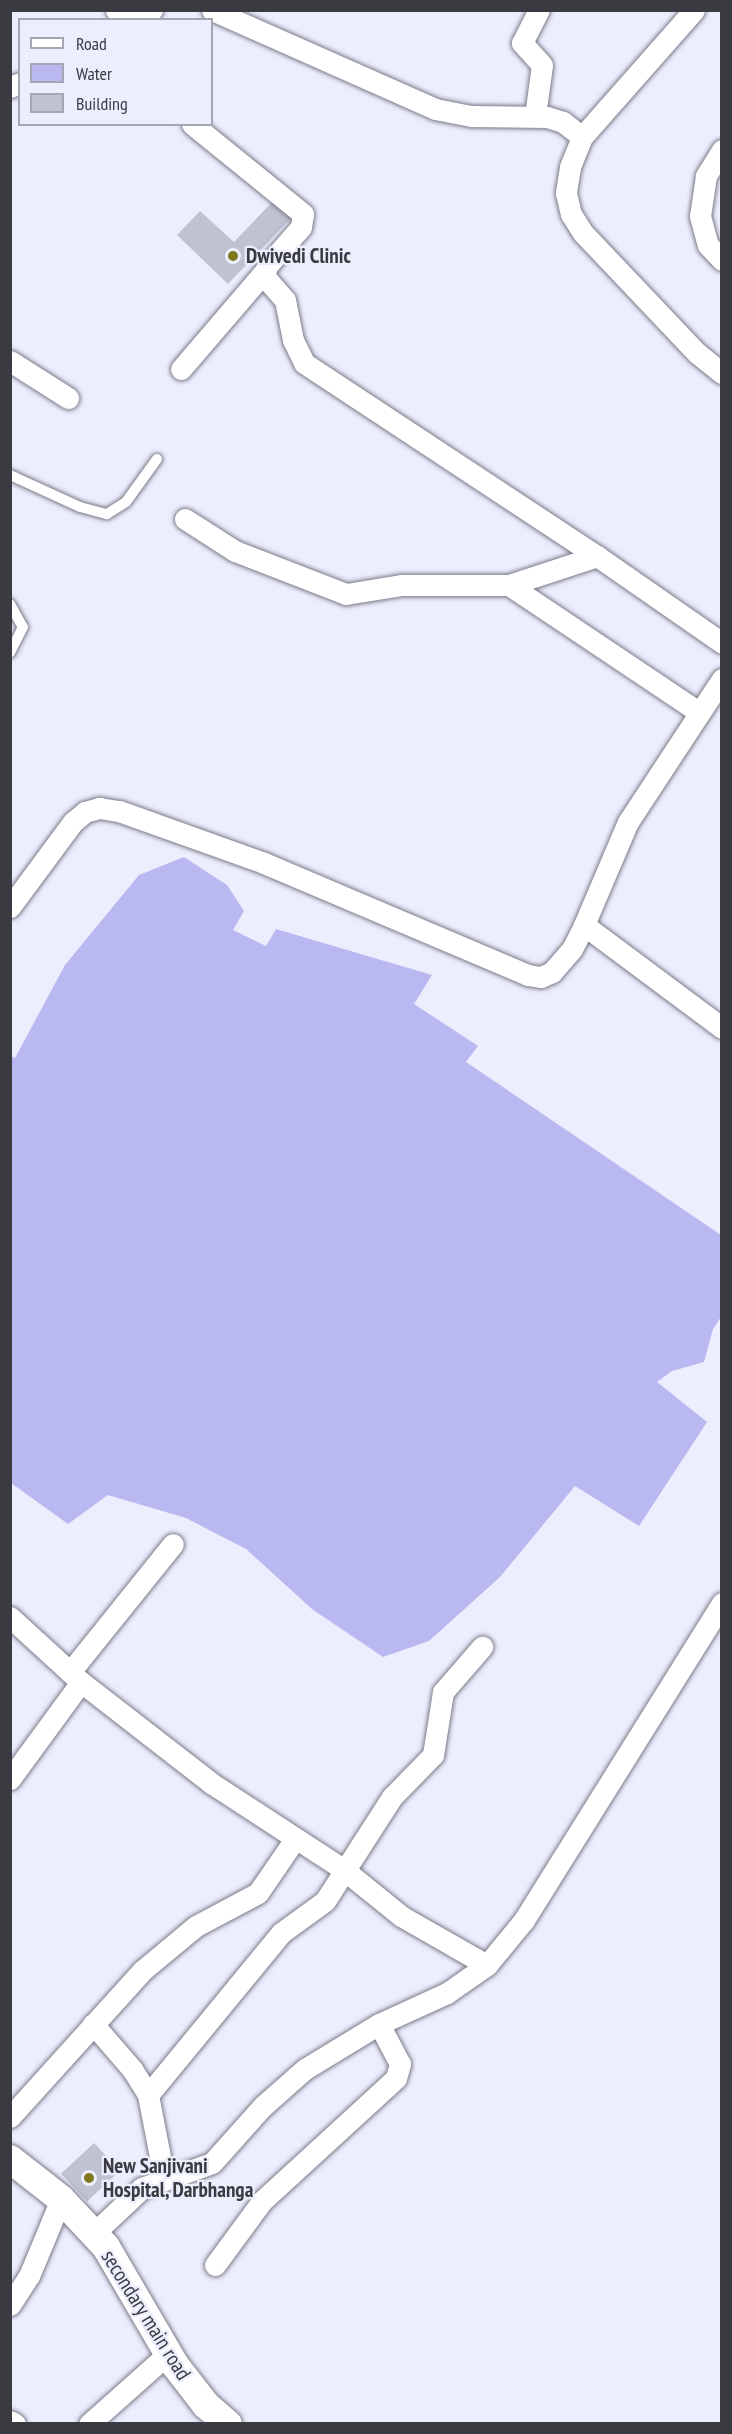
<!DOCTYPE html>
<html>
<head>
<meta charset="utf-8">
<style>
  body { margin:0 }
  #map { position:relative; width:732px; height:2434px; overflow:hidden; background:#ecedfd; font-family:"PT Sans Narrow",sans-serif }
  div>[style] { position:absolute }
  .water>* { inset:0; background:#b9b8f0 }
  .building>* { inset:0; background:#c0c1d1; transform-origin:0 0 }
  .roads { filter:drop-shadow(0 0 2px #7b7b8a) drop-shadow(0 0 2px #7b7b8a) }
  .lane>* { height:10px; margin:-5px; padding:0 5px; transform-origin:5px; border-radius:5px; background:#fff }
  .street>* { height:21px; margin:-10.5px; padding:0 10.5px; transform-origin:10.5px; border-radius:10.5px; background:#fff }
  .secondary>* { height:28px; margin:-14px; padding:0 14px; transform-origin:14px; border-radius:14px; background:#fff }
  .dots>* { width:16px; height:16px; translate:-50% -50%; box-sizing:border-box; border:3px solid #ecedfd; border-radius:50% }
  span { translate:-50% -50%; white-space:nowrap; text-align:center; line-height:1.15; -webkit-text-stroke:4.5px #ecedfd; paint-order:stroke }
  .poi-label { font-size:21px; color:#3a3b41; font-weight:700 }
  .left { translate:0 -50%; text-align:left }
  .street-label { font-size:21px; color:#3a3b41 }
  .frame { position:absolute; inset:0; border:12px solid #3a3b41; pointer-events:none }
  .legend { position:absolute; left:18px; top:18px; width:195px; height:108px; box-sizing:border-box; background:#ecedfd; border:2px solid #a5a6b2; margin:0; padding:8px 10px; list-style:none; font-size:18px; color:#3a3b41 }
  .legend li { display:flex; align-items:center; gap:12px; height:30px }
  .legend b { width:30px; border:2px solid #a5a6b2 }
</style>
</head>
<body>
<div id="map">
  <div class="water">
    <div style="clip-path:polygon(184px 857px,227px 885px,244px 911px,233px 930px,266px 946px,276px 929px,432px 975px,414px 1004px,478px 1046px,466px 1062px,721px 1235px,721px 1317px,713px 1329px,704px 1362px,672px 1371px,657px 1382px,707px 1422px,639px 1526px,575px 1486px,500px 1577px,429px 1641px,383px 1657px,312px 1609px,246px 1549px,186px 1518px,108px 1495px,68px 1524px,11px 1483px,11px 1056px,15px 1058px,65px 965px,139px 875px)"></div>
  </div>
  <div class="building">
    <div style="clip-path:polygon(276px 198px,294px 215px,228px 284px,177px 235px,200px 211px,234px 242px)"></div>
    <div style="left:94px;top:2143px;width:38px;height:45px;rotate:47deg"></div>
  </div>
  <div class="roads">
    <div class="lane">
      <div style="left:10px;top:475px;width:77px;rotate:24.6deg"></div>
      <div style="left:80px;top:507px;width:28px;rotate:15deg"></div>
      <div style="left:107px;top:514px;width:22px;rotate:-32deg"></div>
      <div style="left:126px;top:502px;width:53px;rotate:-54.2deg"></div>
      <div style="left:10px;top:604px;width:26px;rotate:61deg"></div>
      <div style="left:23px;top:627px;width:29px;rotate:117deg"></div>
    </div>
    <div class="street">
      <div style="left:116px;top:10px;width:13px;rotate:51deg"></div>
      <div style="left:212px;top:10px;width:244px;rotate:23.9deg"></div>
      <div style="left:435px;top:109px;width:38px;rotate:11deg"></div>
      <div style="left:472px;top:116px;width:75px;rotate:0.8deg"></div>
      <div style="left:547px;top:117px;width:17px;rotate:17deg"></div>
      <div style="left:563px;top:122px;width:24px;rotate:38deg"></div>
      <div style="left:694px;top:10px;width:169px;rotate:131.4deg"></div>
      <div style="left:582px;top:137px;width:32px;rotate:112deg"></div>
      <div style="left:570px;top:167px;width:26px;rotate:99deg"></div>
      <div style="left:566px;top:193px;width:22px;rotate:77deg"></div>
      <div style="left:571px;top:214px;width:22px;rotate:58deg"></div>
      <div style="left:583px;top:233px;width:166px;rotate:46.5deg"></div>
      <div style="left:697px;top:353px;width:32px;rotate:39deg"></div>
      <div style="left:137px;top:20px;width:18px;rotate:-34deg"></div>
      <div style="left:10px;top:87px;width:11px;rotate:-22deg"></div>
      <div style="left:535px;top:116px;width:51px;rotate:-82.2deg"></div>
      <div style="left:542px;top:65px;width:30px;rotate:-132deg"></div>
      <div style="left:522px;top:43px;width:37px;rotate:-63deg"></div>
      <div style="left:192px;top:124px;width:143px;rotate:39deg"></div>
      <div style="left:303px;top:214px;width:13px;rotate:99deg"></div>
      <div style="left:301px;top:227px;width:52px;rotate:131.1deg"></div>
      <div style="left:267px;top:266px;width:10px;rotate:107deg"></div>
      <div style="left:264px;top:276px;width:32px;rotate:49deg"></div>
      <div style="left:285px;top:300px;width:41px;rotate:78.7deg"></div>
      <div style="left:293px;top:340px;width:25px;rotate:64deg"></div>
      <div style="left:304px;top:363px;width:351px;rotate:33.4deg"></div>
      <div style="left:722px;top:150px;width:31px;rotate:122deg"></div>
      <div style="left:706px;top:176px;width:40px;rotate:98.5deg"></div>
      <div style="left:700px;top:216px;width:30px;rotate:75deg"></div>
      <div style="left:708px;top:245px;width:21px;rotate:47deg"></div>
      <div style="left:10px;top:361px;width:69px;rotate:32.5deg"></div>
      <div style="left:181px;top:369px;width:128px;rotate:-49.4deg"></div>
      <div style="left:185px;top:519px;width:59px;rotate:32.6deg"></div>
      <div style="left:235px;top:551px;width:119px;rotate:21.2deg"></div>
      <div style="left:346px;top:594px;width:57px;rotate:-9.1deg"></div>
      <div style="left:402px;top:585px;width:107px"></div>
      <div style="left:509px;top:585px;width:229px;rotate:33.8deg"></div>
      <div style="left:509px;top:585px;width:93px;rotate:-18.2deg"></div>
      <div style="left:597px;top:556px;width:152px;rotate:34.8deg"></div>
      <div style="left:10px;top:907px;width:106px;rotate:-53.5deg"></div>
      <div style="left:73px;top:822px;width:16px;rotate:-40deg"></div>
      <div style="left:85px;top:812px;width:15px;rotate:-16deg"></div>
      <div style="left:99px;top:808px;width:20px;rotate:9deg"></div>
      <div style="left:119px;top:811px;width:154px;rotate:19.7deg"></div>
      <div style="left:264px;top:863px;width:287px;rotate:23deg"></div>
      <div style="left:528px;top:975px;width:13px;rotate:9deg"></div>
      <div style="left:541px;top:977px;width:12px;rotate:-24deg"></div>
      <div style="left:552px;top:972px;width:30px;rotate:-49deg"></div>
      <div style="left:572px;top:949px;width:27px;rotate:-63deg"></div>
      <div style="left:584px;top:925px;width:172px;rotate:36.7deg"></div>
      <div style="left:584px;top:925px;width:112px;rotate:-66.9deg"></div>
      <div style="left:628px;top:822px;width:171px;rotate:-56.7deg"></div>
      <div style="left:10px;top:1617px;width:96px;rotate:42.5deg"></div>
      <div style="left:81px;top:1682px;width:165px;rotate:37.8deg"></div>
      <div style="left:211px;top:1783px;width:158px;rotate:33.1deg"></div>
      <div style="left:343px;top:1869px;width:75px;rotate:39deg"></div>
      <div style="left:401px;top:1916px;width:99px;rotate:29.7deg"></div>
      <div style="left:70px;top:1672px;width:164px;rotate:-51.2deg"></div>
      <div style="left:10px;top:1779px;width:120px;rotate:-53.8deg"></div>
      <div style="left:93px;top:2024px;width:60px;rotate:49.1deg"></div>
      <div style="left:132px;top:2069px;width:31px;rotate:58deg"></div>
      <div style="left:148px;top:2095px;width:84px;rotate:79deg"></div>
      <div style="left:148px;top:2095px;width:210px;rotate:-50.6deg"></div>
      <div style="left:281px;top:1933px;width:54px;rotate:-36deg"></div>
      <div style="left:325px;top:1901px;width:124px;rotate:-57.2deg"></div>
      <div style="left:392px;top:1797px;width:59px;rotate:-45.7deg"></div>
      <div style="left:433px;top:1755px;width:64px;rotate:-81deg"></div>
      <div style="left:443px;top:1692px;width:60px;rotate:-49.1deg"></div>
      <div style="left:10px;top:2117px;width:198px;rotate:-47.9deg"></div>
      <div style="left:143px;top:1970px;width:69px;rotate:-39.7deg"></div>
      <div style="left:196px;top:1926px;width:70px;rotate:-28deg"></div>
      <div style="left:258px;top:1893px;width:65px;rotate:-55.6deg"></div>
      <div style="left:92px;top:2235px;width:69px;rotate:-43.2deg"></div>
      <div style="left:142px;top:2188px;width:74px;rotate:-19.7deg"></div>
      <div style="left:212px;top:2163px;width:76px;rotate:-48.2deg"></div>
      <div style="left:263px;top:2106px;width:56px;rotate:-41.4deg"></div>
      <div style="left:305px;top:2069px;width:87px;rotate:-31.3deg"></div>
      <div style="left:379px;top:2024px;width:75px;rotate:-24.5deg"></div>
      <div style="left:447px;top:1993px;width:49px;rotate:-35deg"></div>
      <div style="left:487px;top:1965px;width:58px;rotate:-50.6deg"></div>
      <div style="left:524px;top:1920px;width:374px;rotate:-58deg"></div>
      <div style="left:215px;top:2265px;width:79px;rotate:-53.7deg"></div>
      <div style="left:262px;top:2201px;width:182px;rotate:-42.5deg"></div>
      <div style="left:396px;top:2078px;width:15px;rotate:-74deg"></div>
      <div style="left:400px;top:2064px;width:45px;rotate:-117.7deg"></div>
      <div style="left:10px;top:2305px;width:35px;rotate:-57deg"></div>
      <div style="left:29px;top:2276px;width:83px;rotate:-67.4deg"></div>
      <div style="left:10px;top:2421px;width:6px;rotate:31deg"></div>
      <div style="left:89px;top:2424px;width:107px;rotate:-41.6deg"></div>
    </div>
    <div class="secondary">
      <div style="left:10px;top:2159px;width:65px;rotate:38.1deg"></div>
      <div style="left:61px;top:2199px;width:66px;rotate:46.8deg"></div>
      <div style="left:106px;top:2247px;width:137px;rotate:59.7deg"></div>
      <div style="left:175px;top:2365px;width:51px;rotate:52.2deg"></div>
      <div style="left:206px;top:2405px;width:29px;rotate:41deg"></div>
    </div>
  </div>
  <div class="dots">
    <div style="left:233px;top:256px;background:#80781d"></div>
    <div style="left:89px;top:2178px;background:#80781d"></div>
  </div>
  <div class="poi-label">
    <span class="left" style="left:246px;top:256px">Dwivedi Clinic</span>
    <span class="left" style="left:103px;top:2178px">New Sanjivani<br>Hospital, Darbhanga</span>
  </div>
  <div class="street-label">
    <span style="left:146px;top:2315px;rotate:58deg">secondary main road</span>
  </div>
  <div class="frame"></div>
  <ul class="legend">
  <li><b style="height:8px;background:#fff"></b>Road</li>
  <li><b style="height:16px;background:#b9b8f0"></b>Water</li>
  <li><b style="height:16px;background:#c0c1d1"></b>Building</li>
  </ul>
</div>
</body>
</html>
